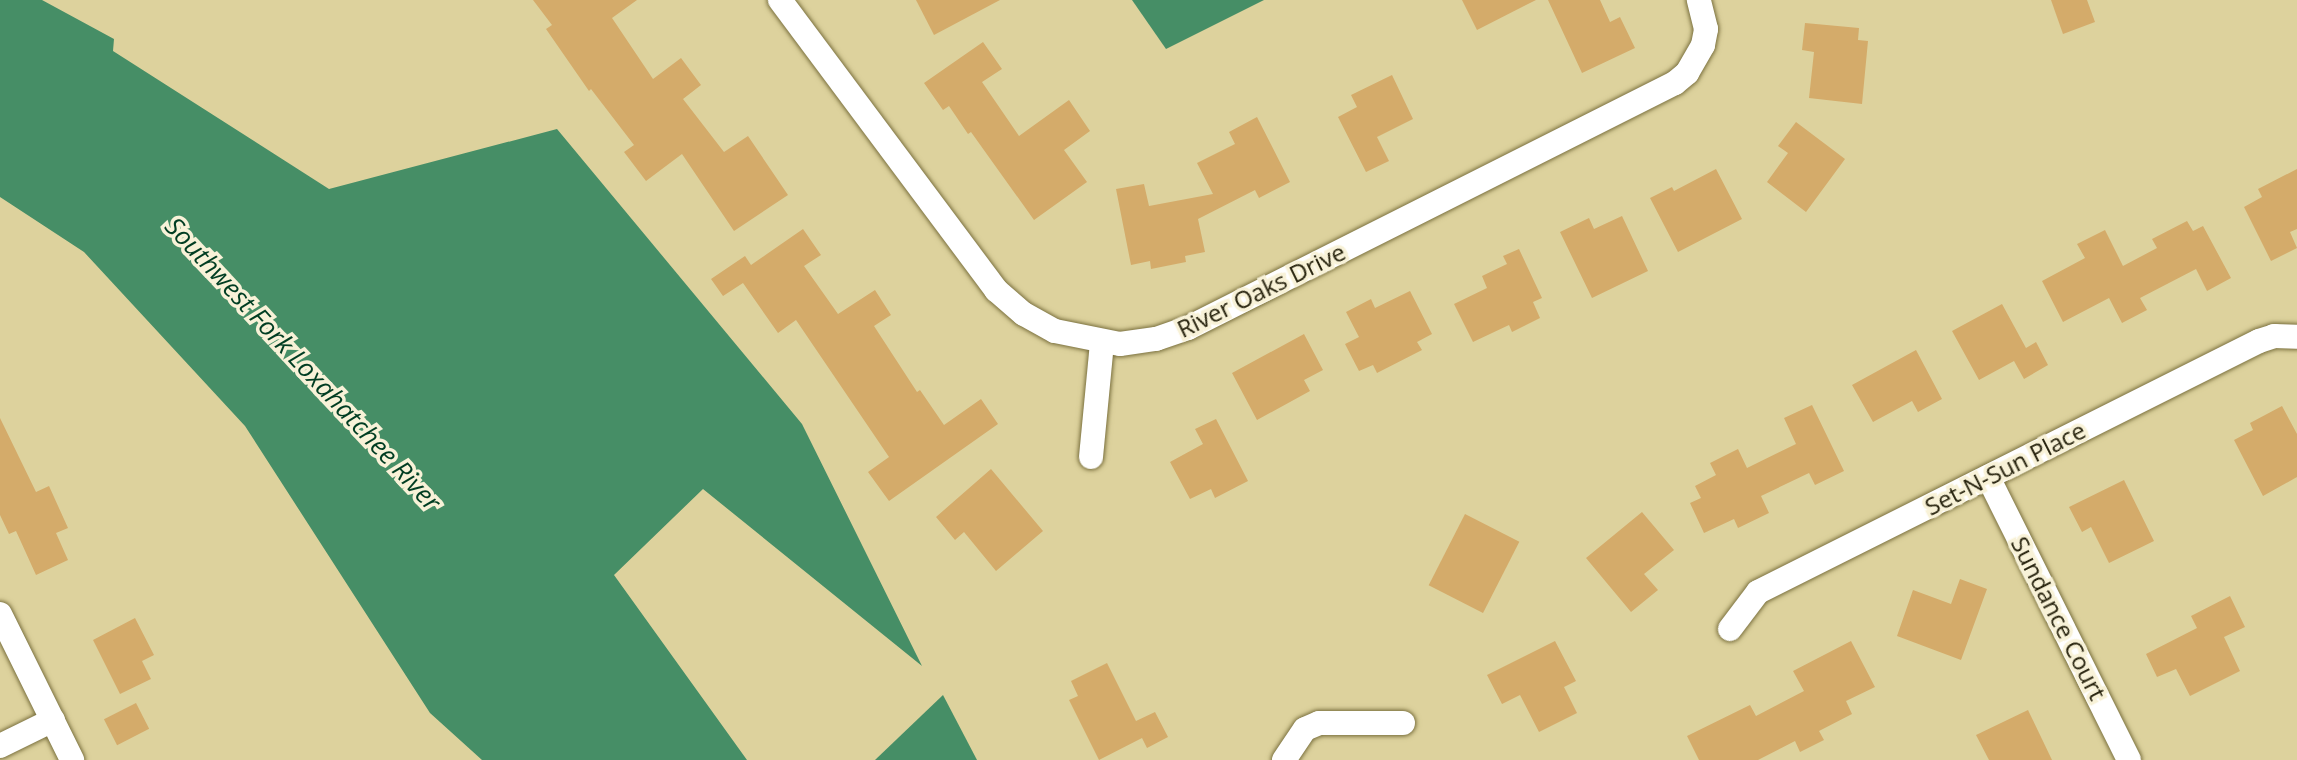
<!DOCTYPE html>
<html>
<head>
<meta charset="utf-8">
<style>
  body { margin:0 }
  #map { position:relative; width:2297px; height:760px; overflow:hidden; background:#ddd29d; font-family:"Open Sans",sans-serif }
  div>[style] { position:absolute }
  .water>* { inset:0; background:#468e66 }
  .building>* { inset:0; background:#d4ab6a; transform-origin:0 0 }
  .roads { filter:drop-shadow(0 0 2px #7b713f) drop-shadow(0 0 2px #7b713f) }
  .street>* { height:24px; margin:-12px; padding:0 12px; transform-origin:12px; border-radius:12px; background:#fff }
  span { translate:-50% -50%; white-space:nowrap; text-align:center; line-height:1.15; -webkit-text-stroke:7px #f8f2d8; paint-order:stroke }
  .street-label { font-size:24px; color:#26220d }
  .water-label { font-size:26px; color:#003d22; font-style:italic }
</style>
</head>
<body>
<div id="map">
  <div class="water">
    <div style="clip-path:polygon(0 0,42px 0,114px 39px,113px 51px,329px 189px,557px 129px,802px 424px,922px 666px,703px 489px,614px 575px,747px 760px,482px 760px,430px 713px,245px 426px,84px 252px,0 197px)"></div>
    <div style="clip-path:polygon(1132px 0,1264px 0,1166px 49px)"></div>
    <div style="clip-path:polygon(943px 695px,977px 760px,875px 760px)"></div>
  </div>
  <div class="building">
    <div style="clip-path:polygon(533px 0,637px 0,612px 18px,653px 79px,681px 58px,701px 85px,683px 99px,724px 152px,748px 136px,788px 195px,734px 231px,682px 154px,646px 181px,624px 152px,634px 145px,591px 89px,589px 91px,546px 29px,552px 25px)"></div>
    <div style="clip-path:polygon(916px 0,1000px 0,934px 35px)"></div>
    <div style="clip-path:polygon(1462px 0,1536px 0,1477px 30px)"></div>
    <div style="clip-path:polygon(1548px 0,1600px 0,1610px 22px,1620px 17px,1635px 48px,1582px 73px)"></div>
    <div style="clip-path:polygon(2051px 0,2087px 0,2095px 22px,2063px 34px)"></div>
    <div style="clip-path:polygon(1805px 23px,1859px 28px,1858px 40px,1868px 41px,1862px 104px,1809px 98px,1814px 52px,1802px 50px)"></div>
    <div style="clip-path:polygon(983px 42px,1002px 69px,982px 82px,1019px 136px,1069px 100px,1090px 131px,1064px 150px,1087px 182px,1034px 220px,971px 132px,968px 134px,949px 106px,943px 110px,924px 83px)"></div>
    <div style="clip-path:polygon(1392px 75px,1413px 119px,1377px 137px,1389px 161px,1366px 172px,1338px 117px,1357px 107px,1351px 95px)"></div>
    <div style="clip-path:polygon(1257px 117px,1290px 182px,1259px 198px,1255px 190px,1198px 219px,1205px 252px,1185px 256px,1186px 262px,1151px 269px,1150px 261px,1131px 265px,1116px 189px,1144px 184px,1149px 206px,1213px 194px,1197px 163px,1235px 144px,1229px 132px)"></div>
    <div style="clip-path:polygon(1796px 122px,1845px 159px,1806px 212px,1767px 182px,1788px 153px,1778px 146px)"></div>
    <div style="clip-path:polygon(1716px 169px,1742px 219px,1678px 252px,1650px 198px,1672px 187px,1674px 191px)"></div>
    <div style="clip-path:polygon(2297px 169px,2297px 229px,2290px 232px,2297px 248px,2271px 261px,2244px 207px,2262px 197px,2258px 189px)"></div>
    <div style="clip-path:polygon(1622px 216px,1648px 271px,1592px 298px,1560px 232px,1589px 218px,1594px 229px)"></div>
    <div style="clip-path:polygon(2187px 221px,2193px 231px,2203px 226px,2231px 278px,2207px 291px,2196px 269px,2140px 298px,2147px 310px,2122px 323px,2109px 298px,2063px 322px,2042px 281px,2085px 258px,2077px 244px,2105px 230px,2123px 266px,2157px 248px,2152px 239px)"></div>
    <div style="clip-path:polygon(803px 229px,821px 255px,804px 266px,838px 314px,875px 290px,891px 315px,874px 326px,917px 392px,920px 390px,944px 425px,981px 399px,998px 424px,889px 501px,868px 472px,889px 457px,796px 320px,778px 333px,743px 283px,723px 296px,711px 279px,745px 256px,751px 265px)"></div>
    <div style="clip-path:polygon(1519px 249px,1542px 298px,1533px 302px,1540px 318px,1512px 332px,1509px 325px,1473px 342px,1454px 304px,1487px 288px,1482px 276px,1507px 264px,1503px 256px)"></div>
    <div style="clip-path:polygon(1410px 291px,1432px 334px,1417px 342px,1422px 350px,1377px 373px,1373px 365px,1359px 371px,1345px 344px,1359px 337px,1346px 312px,1371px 299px,1375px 308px)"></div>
    <div style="clip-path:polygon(2002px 304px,2026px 348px,2036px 342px,2048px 365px,2024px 379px,2014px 361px,1979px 380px,1952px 331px)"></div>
    <div style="clip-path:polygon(1304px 334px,1323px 370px,1304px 380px,1310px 391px,1257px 420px,1232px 373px)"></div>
    <div style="clip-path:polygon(1916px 350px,1942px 399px,1918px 412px,1912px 401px,1873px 422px,1852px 385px)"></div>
    <div style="clip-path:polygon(1812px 405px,1844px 471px,1815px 485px,1809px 473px,1761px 496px,1769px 513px,1738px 528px,1734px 519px,1704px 533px,1690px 503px,1701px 498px,1695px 486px,1716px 475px,1710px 463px,1738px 449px,1747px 468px,1796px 444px,1784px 418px)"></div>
    <div style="clip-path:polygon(2282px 406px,2297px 434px,2297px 477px,2263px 496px,2234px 440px,2253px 430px,2250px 423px)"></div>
    <div style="clip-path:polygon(0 418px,36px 492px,49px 486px,68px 528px,56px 533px,68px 560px,36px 575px,16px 531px,9px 534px,0 515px)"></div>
    <div style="clip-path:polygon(1216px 419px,1248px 481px,1215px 498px,1211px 489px,1190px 499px,1170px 462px,1203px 444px,1195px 429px)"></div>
    <div style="clip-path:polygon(991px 469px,1043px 531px,996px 571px,964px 532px,955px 540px,936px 517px)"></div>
    <div style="clip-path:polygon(2124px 480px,2154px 541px,2109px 563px,2091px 527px,2082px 532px,2069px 507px)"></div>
    <div style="clip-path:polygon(1642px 512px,1674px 550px,1644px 574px,1658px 590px,1631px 612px,1586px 558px)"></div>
    <div style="left:1465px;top:514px;width:61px;height:80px;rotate:27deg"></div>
    <div style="clip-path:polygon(1960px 579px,1987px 589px,1961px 660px,1897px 636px,1913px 590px,1951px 604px)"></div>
    <div style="clip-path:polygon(2230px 596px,2245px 627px,2224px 637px,2240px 671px,2190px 696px,2176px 669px,2157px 677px,2146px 654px,2197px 628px,2191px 616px)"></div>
    <div style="clip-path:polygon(135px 618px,154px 655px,142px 661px,151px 679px,120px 694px,93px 640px)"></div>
    <div style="clip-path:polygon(1555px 641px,1576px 681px,1564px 687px,1577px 713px,1539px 732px,1520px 695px,1502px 704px,1487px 675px)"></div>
    <div style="clip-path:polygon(1851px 641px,1875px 687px,1846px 701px,1852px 714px,1819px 731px,1824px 740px,1800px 752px,1795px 741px,1758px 760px,1699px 760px,1687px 736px,1750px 705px,1756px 716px,1804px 691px,1793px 671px)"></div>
    <div style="clip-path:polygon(1107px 663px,1136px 721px,1155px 712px,1168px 737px,1147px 748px,1142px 738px,1099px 760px,1069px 700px,1078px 696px,1071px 681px)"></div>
    <div style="left:136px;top:703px;width:29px;height:36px;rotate:63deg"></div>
    <div style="clip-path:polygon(2028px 710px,2052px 760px,1989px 760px,1976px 735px)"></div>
  </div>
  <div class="roads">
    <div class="street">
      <div style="left:780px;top:0;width:362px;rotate:53.3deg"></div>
      <div style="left:996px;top:290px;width:37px;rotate:41deg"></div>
      <div style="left:1024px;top:314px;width:35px;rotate:29deg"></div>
      <div style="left:1055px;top:331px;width:66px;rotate:11.3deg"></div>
      <div style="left:1120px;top:344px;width:36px;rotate:-8deg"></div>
      <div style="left:1156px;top:339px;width:34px;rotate:-19deg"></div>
      <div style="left:1188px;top:328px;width:545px;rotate:-26.71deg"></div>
      <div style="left:1675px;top:83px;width:16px;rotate:-40deg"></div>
      <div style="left:1687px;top:73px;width:32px;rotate:-60deg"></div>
      <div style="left:1703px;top:45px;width:16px;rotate:-79deg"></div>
      <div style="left:1706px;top:29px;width:30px;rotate:-104deg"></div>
      <div style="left:1091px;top:457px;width:115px;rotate:-84.5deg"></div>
      <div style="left:1988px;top:477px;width:316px;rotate:63.5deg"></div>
      <div style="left:0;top:614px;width:163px;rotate:63.7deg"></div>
      <div style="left:1730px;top:629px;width:46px;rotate:-52.9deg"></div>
      <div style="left:1758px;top:592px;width:560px;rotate:-26.61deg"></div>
      <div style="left:2259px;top:341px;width:16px;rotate:-18deg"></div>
      <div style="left:2274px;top:336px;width:23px;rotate:2deg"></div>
      <div style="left:0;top:746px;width:59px;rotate:-26.1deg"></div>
      <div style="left:1284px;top:760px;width:37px;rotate:-56deg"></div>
      <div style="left:1305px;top:729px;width:15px;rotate:-23deg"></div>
      <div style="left:1319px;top:723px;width:84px"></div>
    </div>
  </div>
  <div class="street-label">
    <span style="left:1261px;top:290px;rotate:-26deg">River Oaks Drive</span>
    <span style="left:2005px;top:468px;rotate:-27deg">Set-N-Sun Place</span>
    <span style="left:2059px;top:618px;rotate:63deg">Sundance Court</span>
  </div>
  <div class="water-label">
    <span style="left:303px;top:364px;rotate:47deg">Southwest Fork Loxahatchee River</span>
  </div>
</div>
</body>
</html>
